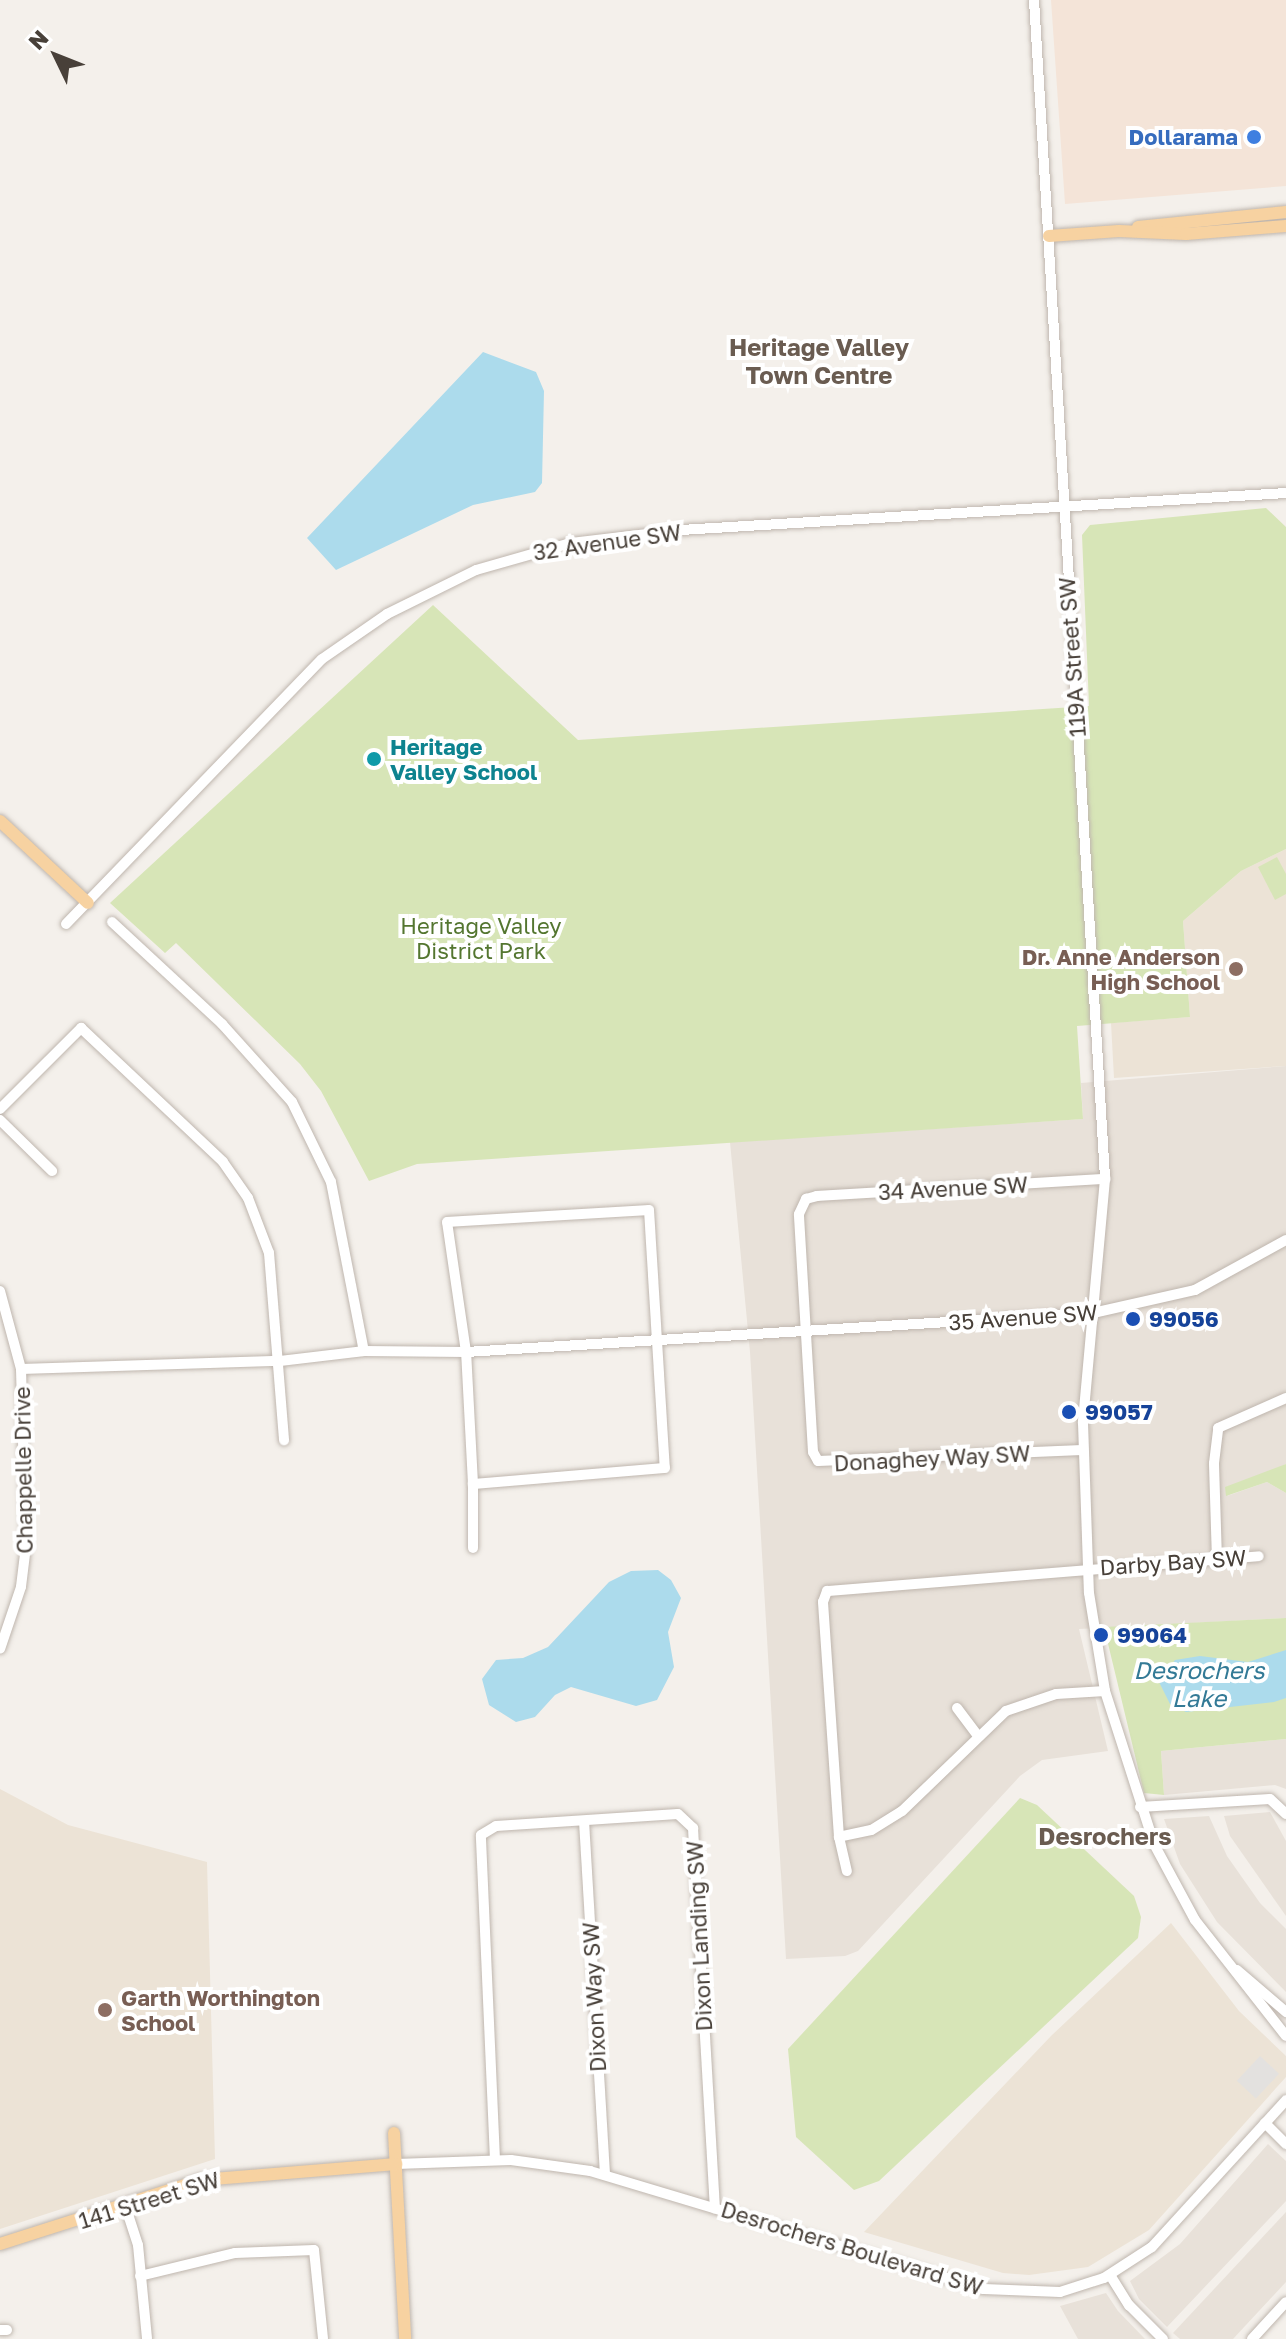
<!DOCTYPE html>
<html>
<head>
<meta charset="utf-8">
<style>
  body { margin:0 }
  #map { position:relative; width:1286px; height:2339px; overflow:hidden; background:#f4f0eb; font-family:"Golos Text",sans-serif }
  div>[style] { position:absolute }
  .residential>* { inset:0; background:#e8e1d9 }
  .commercial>* { inset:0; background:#f4e4d8 }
  .education>* { inset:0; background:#ece3d6 }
  .green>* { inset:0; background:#d7e5b7 }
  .parking>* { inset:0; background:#e3e1df; transform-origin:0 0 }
  .water>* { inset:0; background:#acdbec }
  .roads { filter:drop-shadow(0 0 2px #bfb6ae) drop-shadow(0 0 2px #bfb6ae) }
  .minor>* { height:10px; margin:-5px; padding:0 5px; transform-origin:5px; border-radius:5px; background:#fff }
  .major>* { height:12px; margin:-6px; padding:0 6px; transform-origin:6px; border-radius:6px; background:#f7d2a1 }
  .dots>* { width:22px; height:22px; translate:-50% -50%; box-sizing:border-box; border:4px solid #fff; border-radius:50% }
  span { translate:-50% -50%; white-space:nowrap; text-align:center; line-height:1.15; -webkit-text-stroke:8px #fff; paint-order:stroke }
  .shop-label { font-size:22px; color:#366cbe; font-weight:700 }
  .right { translate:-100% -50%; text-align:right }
  .street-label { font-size:22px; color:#484039 }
  .culture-label { font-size:22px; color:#0d838f; font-weight:700 }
  .left { translate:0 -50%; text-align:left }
  .park-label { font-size:22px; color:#547630 }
  .education-label { font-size:22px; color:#785e54; font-weight:700 }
  .transit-label { font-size:22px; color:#164399; font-weight:700 }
  .neighbourhood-label { font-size:24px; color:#6a5c51; font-weight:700 }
  .water-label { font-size:24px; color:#337a96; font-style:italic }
  .north { position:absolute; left:16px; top:16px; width:80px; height:80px; -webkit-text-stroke:6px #fff; paint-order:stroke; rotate:313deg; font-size:22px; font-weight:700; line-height:32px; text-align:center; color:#484039 }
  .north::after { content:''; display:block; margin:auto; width:28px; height:36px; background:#484039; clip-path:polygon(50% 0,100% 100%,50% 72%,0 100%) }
</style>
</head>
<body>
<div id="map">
  <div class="residential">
    <div style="clip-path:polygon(1286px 1066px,1286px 1464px,1227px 1496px,1267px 1482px,1286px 1493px,1286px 1618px,1079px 1629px,1108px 1751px,1042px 1760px,1020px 1776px,858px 1951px,845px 1956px,786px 1959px,750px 1352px,730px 1142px,1083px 1119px,1081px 1083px)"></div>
    <div style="clip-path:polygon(1286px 1739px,1286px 1789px,1275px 1785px,1164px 1795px,1161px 1751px)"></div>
    <div style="clip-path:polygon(1270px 1812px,1286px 1841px,1286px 1916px,1230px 1836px,1224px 1816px)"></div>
    <div style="clip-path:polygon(1209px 1816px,1227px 1856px,1260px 1903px,1286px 1929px,1286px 1992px,1217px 1922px,1180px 1864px,1164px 1819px)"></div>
    <div style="clip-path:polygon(1268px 2144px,1286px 2161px,1286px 2201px,1167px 2327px,1139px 2299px,1130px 2281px,1180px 2244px)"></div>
    <div style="clip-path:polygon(1286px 2212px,1286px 2282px,1233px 2339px,1180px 2339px,1173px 2333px)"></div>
    <div style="clip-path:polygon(1106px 2293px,1118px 2311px,1145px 2339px,1078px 2339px,1060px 2306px)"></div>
  </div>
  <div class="commercial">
    <div style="clip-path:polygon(1051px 0,1286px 0,1286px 186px,1065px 204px)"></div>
  </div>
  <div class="education">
    <div style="clip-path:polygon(1286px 849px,1286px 1066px,1114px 1078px,1111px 1023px,1190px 1017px,1183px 921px,1241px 871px)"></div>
    <div style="clip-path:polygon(0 1789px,68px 1825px,207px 1862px,215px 2159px,0 2229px)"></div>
    <div style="clip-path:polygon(1171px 1923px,1239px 2011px,1286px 2056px,1286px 2077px,1149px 2230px,1088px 2267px,1029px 2275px,1003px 2273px,864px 2232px,1051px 2036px)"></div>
  </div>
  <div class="green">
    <div style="clip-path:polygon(1266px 508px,1286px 527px,1286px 849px,1241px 871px,1183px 921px,1190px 1017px,1077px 1026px,1083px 1119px,417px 1164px,369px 1181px,321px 1091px,300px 1064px,176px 943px,165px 953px,110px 903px,433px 605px,578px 740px,1089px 706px,1082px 535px,1090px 525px)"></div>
    <div style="clip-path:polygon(1277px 857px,1286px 874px,1286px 894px,1275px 900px,1258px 867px)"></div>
    <div style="clip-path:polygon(1286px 1464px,1286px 1493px,1267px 1482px,1226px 1496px,1225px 1487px)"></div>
    <div style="clip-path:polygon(1286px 1618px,1286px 1739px,1161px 1751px,1164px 1795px,1144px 1793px,1104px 1627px)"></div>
    <div style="clip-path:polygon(1020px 1798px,1037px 1805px,1134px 1896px,1141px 1917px,1138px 1938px,879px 2181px,854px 2190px,796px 2137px,788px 2049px)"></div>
  </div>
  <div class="parking">
    <div style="left:1260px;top:2056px;width:26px;height:34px;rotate:43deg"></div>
  </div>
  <div class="water">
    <div style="clip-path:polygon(483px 352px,536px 372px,544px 391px,542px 483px,535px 492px,473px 505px,336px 570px,307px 538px)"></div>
    <div style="clip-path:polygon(658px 1570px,671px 1580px,681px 1598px,668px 1632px,674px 1667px,657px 1700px,636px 1706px,571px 1687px,555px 1695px,535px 1717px,516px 1722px,489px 1705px,482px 1679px,496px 1660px,523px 1658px,548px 1647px,609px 1582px,631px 1571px)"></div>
    <div style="clip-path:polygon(1286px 1650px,1286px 1698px,1274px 1702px,1186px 1712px,1170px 1704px,1159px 1682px,1175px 1660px,1200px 1656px,1248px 1662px)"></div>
  </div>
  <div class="roads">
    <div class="minor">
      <div style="left:1034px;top:0;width:1181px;rotate:86.55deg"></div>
      <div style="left:1105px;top:1179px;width:245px;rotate:95.2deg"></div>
      <div style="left:1083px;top:1423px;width:170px;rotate:88deg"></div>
      <div style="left:1089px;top:1593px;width:99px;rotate:80.7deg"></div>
      <div style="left:1105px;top:1691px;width:161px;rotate:72.2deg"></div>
      <div style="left:1154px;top:1844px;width:86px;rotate:61.7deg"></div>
      <div style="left:1195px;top:1920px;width:147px;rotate:51.9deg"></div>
      <div style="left:112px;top:922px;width:150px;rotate:42.8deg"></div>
      <div style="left:222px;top:1024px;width:105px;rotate:48.1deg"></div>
      <div style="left:292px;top:1102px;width:89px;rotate:64deg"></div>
      <div style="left:331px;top:1182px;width:172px;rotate:79deg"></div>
      <div style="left:66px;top:924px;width:368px;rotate:-46deg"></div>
      <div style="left:322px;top:659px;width:79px;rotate:-34.7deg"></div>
      <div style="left:387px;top:614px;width:99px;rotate:-26.3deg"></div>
      <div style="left:476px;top:570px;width:99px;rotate:-15.9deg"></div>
      <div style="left:571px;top:543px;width:111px;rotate:-6.7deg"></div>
      <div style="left:681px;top:530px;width:606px;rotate:-3.5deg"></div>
      <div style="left:0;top:1109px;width:115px;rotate:-45deg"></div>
      <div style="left:81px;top:1028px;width:195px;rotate:43.3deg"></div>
      <div style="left:223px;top:1162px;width:44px;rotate:55.2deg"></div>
      <div style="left:248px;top:1198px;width:59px;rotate:69.1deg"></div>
      <div style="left:269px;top:1253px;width:188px;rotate:85.4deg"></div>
      <div style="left:0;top:1120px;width:73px;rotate:44.4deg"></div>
      <div style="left:649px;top:1210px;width:258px;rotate:86.5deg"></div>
      <div style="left:665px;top:1468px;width:193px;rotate:175.2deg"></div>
      <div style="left:473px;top:1484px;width:132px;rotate:-93deg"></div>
      <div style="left:466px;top:1352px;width:131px;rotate:-98.3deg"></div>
      <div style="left:447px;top:1222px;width:202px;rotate:-3.4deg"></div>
      <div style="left:0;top:1291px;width:81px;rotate:74.9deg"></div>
      <div style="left:21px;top:1369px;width:177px;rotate:88.4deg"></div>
      <div style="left:26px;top:1546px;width:41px;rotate:97deg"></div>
      <div style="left:21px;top:1587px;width:65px;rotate:108.7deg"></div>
      <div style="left:21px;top:1369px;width:259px;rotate:-1.8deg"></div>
      <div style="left:280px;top:1361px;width:85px;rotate:-6.8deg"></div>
      <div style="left:364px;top:1351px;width:102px;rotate:0.6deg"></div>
      <div style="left:466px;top:1352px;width:628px;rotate:-3.56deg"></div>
      <div style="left:1093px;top:1313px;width:105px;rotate:-12.7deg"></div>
      <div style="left:1195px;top:1290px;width:104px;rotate:-28.8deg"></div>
      <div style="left:1082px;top:1450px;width:264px;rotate:177.6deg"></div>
      <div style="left:818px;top:1461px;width:10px;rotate:-119deg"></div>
      <div style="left:813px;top:1452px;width:238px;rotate:-93.4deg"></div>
      <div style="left:799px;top:1214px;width:17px;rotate:-65deg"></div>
      <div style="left:806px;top:1199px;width:11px;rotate:-15deg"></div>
      <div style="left:817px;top:1196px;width:289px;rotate:-3.4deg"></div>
      <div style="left:473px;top:1484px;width:64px;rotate:90deg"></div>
      <div style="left:1217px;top:1560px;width:97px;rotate:-91.8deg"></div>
      <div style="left:1214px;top:1463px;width:35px;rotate:-83deg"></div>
      <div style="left:1218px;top:1428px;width:74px;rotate:-23.8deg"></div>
      <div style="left:1105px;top:1691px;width:49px;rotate:176.5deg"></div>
      <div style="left:1056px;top:1694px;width:53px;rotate:161.2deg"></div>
      <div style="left:1006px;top:1711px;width:144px;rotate:136.1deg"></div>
      <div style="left:902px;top:1811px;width:36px;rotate:148deg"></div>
      <div style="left:871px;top:1830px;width:33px;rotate:168deg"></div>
      <div style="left:839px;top:1837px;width:236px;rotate:-93.9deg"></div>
      <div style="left:823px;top:1602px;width:12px;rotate:-70deg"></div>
      <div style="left:827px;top:1591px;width:433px;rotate:-4.6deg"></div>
      <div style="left:957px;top:1708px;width:34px;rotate:53deg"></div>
      <div style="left:1140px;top:1807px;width:130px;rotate:-3.5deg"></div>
      <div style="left:1270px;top:1799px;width:22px;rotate:43deg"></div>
      <div style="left:584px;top:1821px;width:354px;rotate:86.6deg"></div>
      <div style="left:839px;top:1837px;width:35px;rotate:77deg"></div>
      <div style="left:1237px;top:1970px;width:65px;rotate:40.6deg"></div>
      <div style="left:1265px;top:2123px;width:30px;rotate:45deg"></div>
      <div style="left:495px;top:2160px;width:325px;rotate:-92.5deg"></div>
      <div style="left:481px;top:1835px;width:17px;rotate:-31deg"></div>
      <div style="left:496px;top:1826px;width:182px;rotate:-3.8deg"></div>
      <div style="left:678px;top:1814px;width:21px;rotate:43deg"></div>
      <div style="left:693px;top:1828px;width:381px;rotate:86.7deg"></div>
      <div style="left:396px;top:2164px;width:115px;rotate:-2deg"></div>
      <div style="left:511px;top:2160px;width:80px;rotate:7.9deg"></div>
      <div style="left:590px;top:2171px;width:411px;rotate:16.7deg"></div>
      <div style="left:984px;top:2289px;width:76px;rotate:2.3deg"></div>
      <div style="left:1060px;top:2292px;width:46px;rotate:-17.7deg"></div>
      <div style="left:1104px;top:2278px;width:57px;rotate:-32.9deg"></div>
      <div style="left:1152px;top:2247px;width:199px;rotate:-47.6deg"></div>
      <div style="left:125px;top:2205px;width:42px;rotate:72deg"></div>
      <div style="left:138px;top:2245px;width:94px;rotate:84.5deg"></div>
      <div style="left:1110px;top:2275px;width:36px;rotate:58deg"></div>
      <div style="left:1129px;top:2305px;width:48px;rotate:45deg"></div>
      <div style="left:140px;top:2276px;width:98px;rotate:-13.6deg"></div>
      <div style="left:235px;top:2253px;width:79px;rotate:-2.2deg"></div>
      <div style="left:314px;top:2250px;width:89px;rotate:84.2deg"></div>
      <div style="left:0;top:2330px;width:7px"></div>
      <div style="left:1252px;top:2339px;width:50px;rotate:-47.4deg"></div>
    </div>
    <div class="major">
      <div style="left:1138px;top:227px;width:149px;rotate:-5.8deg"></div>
      <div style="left:1049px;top:236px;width:70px;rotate:-4.1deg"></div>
      <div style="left:1119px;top:231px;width:67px;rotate:2.6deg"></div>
      <div style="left:1186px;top:234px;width:100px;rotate:-4.6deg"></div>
      <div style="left:0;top:821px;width:120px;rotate:43deg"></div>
      <div style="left:394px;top:2133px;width:206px;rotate:86.9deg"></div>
      <div style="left:0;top:2244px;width:211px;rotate:-17.7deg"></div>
      <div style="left:201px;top:2180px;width:196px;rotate:-4.7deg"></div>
    </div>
  </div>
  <div class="dots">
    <div style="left:1254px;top:137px;background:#3f7fe0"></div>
    <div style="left:374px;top:759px;background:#0f9aa8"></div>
    <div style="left:1236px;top:969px;background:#8d6e63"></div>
    <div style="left:1133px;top:1319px;background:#1a4fb4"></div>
    <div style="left:1069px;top:1412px;background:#1a4fb4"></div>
    <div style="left:1101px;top:1635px;background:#1a4fb4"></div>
    <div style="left:105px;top:2010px;background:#8d6e63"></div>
  </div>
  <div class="shop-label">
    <span class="right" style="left:1238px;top:137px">Dollarama</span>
  </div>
  <div class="street-label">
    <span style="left:607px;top:542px;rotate:-8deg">32 Avenue SW</span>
    <span style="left:1072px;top:657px;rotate:-94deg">119A Street SW</span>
    <span style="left:953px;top:1188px;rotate:-3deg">34 Avenue SW</span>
    <span style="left:1023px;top:1317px;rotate:-4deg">35 Avenue SW</span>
    <span style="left:932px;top:1458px;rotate:-3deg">Donaghey Way SW</span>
    <span style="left:23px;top:1470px;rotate:-91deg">Chappelle Drive</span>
    <span style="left:1173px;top:1562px;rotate:-4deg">Darby Bay SW</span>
    <span style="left:699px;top:1936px;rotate:-93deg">Dixon Landing SW</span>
    <span style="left:594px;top:1997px;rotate:-93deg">Dixon Way SW</span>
    <span style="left:149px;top:2200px;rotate:-17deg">141 Street SW</span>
    <span style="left:852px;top:2248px;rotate:17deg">Desrochers Boulevard SW</span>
  </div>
  <div class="culture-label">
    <span class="left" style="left:390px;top:759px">Heritage<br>Valley School</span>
  </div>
  <div class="park-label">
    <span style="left:481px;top:938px">Heritage Valley<br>District Park</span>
  </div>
  <div class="education-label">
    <span class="right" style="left:1220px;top:969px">Dr. Anne Anderson<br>High School</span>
    <span class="left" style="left:121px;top:2010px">Garth Worthington<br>School</span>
  </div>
  <div class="transit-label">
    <span class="left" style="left:1149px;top:1319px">99056</span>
    <span class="left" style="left:1085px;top:1412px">99057</span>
    <span class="left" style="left:1117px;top:1635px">99064</span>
  </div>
  <div class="neighbourhood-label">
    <span style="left:819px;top:361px">Heritage Valley<br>Town Centre</span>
    <span style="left:1105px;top:1836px">Desrochers</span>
  </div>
  <div class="water-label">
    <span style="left:1199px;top:1684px">Desrochers<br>Lake</span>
  </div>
  <div class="north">N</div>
</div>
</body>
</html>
